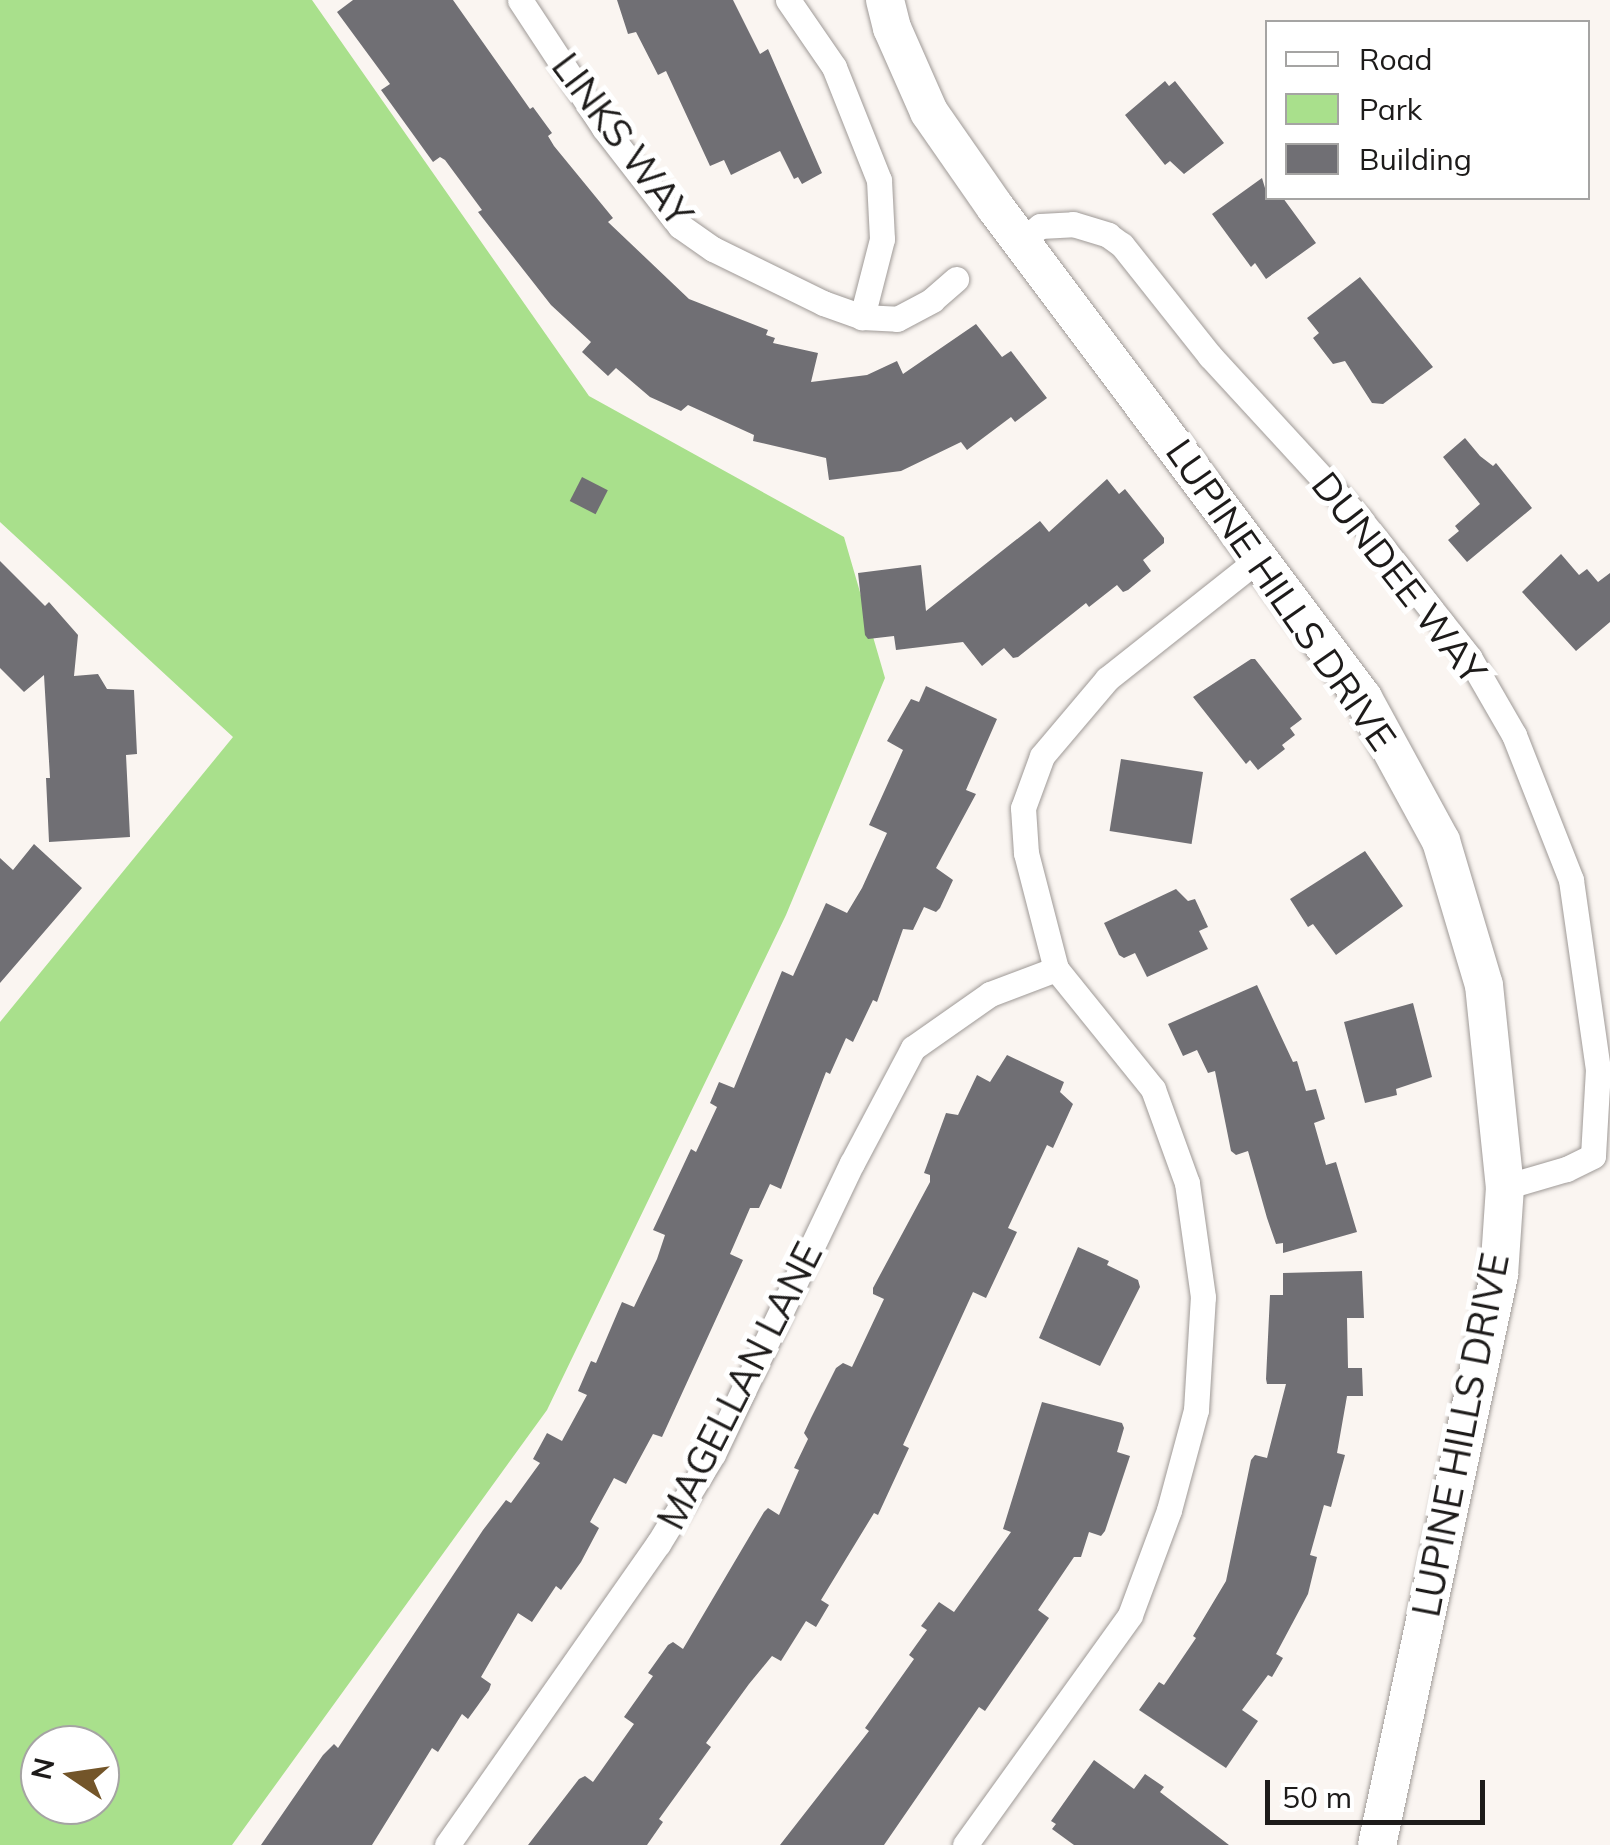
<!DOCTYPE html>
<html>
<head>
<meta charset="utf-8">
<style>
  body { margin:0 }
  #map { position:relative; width:1610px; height:1845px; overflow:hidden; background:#faf5f1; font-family:Mulish,sans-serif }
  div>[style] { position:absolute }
  .green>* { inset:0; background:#a9e08c }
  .building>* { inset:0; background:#706f74; transform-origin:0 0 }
  .roads { filter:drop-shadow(0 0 2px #9f9a97) drop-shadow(0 0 2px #9f9a97) }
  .street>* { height:25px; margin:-12.5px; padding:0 12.5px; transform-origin:12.5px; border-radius:12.5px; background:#fff }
  .secondary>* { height:38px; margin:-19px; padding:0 19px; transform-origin:19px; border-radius:19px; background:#fff }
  span { translate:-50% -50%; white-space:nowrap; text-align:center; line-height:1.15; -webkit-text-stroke:10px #fff; paint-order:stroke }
  .street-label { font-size:38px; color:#1d1b1a }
  .legend { position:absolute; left:1265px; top:20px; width:325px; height:180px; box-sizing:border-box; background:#fff; border:2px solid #a5a4a3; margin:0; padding:12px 18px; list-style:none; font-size:30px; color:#1d1b1a }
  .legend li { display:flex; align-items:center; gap:20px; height:50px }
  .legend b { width:50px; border:2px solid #a5a4a3 }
  .north { position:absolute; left:20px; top:1725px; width:100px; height:100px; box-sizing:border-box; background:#fff; border:2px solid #a5a4a3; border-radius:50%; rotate:283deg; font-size:28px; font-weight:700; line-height:40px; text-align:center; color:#1d1b1a }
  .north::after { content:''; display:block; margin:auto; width:35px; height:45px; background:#735529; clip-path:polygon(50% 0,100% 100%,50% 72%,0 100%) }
  .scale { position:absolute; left:1265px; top:1780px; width:220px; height:45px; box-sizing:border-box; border:5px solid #1d1b1a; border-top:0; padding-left:12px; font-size:30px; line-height:35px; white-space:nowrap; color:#1d1b1a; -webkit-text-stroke:8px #fff; paint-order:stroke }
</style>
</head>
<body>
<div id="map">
  <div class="green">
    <div style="clip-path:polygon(evenodd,0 0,312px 0,589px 396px,844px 537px,885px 678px,786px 915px,547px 1410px,232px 1845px,0 1845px,0 1022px,233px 737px,0 522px,0 0,40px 1745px,100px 1745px,100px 1805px,40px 1805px,40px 1745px)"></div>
  </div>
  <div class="building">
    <div style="clip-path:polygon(353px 0,453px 0,530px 109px,533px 107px,552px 133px,548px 136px,554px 146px,613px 218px,608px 222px,689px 299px,768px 330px,766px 335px,775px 338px,773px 343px,818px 353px,811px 382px,867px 375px,897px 361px,903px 374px,976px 324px,1002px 357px,1011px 351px,1047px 398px,1015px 422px,1011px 417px,967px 450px,961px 442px,901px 471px,829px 480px,826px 458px,753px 441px,754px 435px,688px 405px,681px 411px,650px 397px,616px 368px,608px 376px,582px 352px,591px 342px,551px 305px,478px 212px,482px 210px,445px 160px,440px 157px,433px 162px,381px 90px,390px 84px,337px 12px)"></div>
    <div style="clip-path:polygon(617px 0,733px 0,760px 54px,768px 49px,822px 173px,802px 184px,798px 177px,794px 179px,780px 151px,731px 175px,724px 160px,710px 166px,666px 71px,658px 75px,636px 32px,628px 34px)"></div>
    <div style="clip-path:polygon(1165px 81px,1169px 86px,1175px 81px,1224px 143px,1184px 174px,1170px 161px,1165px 165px,1125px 115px)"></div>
    <div style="clip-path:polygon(1262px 178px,1268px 198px,1283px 198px,1316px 243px,1266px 279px,1255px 263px,1251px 267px,1212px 214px)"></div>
    <div style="clip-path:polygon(1360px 277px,1433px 367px,1383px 404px,1372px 403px,1345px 361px,1333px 364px,1313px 338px,1319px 333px,1307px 318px)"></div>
    <div style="clip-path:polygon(1465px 438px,1480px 456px,1493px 466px,1496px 463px,1532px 508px,1467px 562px,1448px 540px,1459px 531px,1455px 526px,1480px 504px,1443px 457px)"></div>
    <div style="left:582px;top:477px;width:29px;height:27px;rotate:27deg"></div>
    <div style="clip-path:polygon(1107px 479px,1119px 494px,1125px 489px,1164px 538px,1164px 543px,1143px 560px,1151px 571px,1128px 590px,1123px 592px,1117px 585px,1089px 607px,1086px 603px,1018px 657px,1013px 658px,1004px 648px,982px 666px,963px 642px,896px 650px,894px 636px,868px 639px,865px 635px,858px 573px,921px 565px,926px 611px,1040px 521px,1049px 532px)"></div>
    <div style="clip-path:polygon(1561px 554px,1579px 575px,1587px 569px,1598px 582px,1610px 573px,1610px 622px,1576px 651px,1522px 592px)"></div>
    <div style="clip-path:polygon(0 561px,45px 606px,49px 602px,78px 635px,74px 676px,98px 674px,107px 689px,134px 690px,137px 754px,126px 755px,130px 837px,49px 842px,46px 778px,50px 778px,44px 675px,24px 692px,0 668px)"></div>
    <div style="clip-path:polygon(1251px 659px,1255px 659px,1302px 719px,1290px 728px,1295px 735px,1282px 745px,1285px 749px,1258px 770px,1250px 760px,1246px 764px,1193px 697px)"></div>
    <div style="clip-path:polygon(926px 686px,997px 719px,966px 790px,976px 794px,936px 868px,953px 880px,940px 908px,936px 912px,924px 907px,913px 930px,903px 929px,877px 1002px,873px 1000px,853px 1042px,846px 1038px,830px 1074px,826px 1072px,781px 1189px,770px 1184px,759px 1208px,750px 1208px,730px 1254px,743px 1260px,662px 1437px,653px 1434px,626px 1484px,614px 1478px,590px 1522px,599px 1528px,581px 1562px,561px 1590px,556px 1586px,532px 1622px,518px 1613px,481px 1677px,491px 1684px,489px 1690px,468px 1719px,462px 1714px,438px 1752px,432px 1748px,372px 1845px,261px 1845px,323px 1755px,334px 1744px,338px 1748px,483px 1530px,506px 1500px,511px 1503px,540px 1463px,533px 1459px,547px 1433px,562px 1441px,587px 1395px,578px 1391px,591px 1361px,596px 1363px,622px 1302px,634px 1307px,657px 1259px,665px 1235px,653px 1230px,691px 1149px,696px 1152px,717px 1107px,710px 1103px,719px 1082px,734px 1088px,782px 971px,793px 976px,826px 903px,847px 913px,862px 888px,887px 833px,869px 825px,903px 750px,887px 741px,911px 699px,919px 702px)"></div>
    <div style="left:1121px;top:759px;width:83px;height:73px;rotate:9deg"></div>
    <div style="clip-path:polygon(34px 844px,82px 888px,0 983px,0 858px,13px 870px)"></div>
    <div style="clip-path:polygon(1365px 851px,1403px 906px,1336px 955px,1313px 924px,1308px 927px,1290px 899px)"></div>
    <div style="clip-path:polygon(1176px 889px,1188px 901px,1195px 899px,1208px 927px,1199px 931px,1208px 949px,1147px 977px,1135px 953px,1124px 958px,1119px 955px,1104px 923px)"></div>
    <div style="clip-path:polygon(1257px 985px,1293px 1062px,1297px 1061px,1306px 1091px,1316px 1089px,1325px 1119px,1314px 1123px,1326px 1165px,1336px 1162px,1357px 1232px,1283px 1253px,1283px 1243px,1276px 1244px,1267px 1218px,1248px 1151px,1236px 1155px,1231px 1151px,1215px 1071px,1208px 1073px,1197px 1050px,1183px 1056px,1168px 1024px)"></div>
    <div style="clip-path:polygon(1413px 1003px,1432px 1077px,1396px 1089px,1397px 1095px,1365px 1103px,1344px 1022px)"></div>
    <div style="clip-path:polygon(1007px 1055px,1064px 1082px,1060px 1092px,1073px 1104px,1053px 1148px,1047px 1145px,1008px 1228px,1017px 1232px,986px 1298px,973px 1292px,903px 1445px,909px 1448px,878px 1515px,874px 1513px,821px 1600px,829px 1605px,816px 1627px,806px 1621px,781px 1661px,772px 1656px,749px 1684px,706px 1743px,711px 1747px,659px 1819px,663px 1822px,647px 1845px,528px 1845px,579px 1779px,585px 1776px,593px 1782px,634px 1724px,624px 1717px,653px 1676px,648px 1673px,668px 1645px,673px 1642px,683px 1649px,764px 1512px,768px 1508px,779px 1515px,799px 1470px,794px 1468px,808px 1439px,804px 1433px,811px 1418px,836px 1368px,843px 1363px,852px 1367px,884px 1299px,873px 1294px,873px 1288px,930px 1182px,930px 1175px,924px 1173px,946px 1113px,958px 1115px,977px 1075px,990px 1082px)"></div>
    <div style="clip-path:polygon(1078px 1247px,1109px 1261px,1107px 1265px,1138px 1280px,1140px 1287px,1100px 1366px,1039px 1338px)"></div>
    <div style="clip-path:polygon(1362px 1271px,1364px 1318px,1347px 1318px,1348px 1368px,1362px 1368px,1363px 1396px,1347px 1396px,1337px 1453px,1345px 1455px,1331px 1507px,1324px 1505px,1310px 1555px,1317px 1557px,1308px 1594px,1276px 1654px,1283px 1658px,1272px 1677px,1268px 1675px,1242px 1710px,1258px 1721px,1226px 1768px,1139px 1710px,1159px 1682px,1164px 1685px,1196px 1638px,1193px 1636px,1226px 1581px,1251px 1460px,1255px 1455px,1267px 1458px,1286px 1384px,1267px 1384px,1266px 1379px,1270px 1295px,1283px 1295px,1283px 1273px)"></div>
    <div style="clip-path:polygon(1042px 1402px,1122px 1423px,1124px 1428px,1117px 1452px,1130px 1456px,1105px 1531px,1101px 1536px,1089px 1532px,1081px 1557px,1074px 1557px,1038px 1610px,1049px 1618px,985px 1711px,979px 1707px,884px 1845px,780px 1845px,869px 1731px,865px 1728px,914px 1659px,909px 1655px,927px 1630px,921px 1626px,939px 1602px,954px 1612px,1011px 1532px,1003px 1529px)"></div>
    <div style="clip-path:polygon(1094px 1760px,1134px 1789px,1145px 1774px,1164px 1787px,1160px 1792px,1229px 1845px,1074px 1845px,1052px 1829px,1056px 1824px,1051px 1821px)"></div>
  </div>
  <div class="roads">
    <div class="street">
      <div style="left:520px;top:0;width:153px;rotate:56.7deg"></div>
      <div style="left:604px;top:128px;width:124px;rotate:52.2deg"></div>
      <div style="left:680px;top:226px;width:40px;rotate:34.9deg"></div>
      <div style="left:713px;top:249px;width:123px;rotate:26.1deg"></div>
      <div style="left:823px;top:303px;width:41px;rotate:19.7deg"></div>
      <div style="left:862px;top:317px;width:35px;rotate:3deg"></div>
      <div style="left:897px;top:319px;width:40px;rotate:-28deg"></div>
      <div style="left:932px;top:300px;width:32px;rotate:-41deg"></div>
      <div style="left:788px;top:0;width:81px;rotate:55.5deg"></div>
      <div style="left:834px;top:67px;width:122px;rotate:68.3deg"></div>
      <div style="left:879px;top:180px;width:59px;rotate:87.1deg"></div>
      <div style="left:882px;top:239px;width:81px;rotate:104.4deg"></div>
      <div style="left:1022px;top:241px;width:23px;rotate:-40deg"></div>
      <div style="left:1040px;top:226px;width:33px;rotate:-3deg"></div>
      <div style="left:1073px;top:224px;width:37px;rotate:17deg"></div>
      <div style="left:1108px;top:235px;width:17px;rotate:36deg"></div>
      <div style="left:1122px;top:245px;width:142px;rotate:51.6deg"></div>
      <div style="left:1210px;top:356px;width:222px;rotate:47.4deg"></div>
      <div style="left:1360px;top:519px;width:176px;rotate:51.7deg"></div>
      <div style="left:1469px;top:657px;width:90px;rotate:60deg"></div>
      <div style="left:1514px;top:735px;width:156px;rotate:68.5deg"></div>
      <div style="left:1571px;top:880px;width:191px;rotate:81.9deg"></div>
      <div style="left:1598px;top:1069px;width:87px;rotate:93.3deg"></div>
      <div style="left:1593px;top:1156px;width:30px;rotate:154deg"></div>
      <div style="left:1566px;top:1169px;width:64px;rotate:163.6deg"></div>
      <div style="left:447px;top:1845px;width:368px;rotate:-55deg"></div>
      <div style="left:658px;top:1544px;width:105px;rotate:-58.6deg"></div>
      <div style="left:713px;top:1454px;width:322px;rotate:-64.5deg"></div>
      <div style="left:852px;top:1163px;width:130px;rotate:-62.1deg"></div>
      <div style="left:913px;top:1048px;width:94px;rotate:-35deg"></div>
      <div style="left:990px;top:994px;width:71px;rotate:-20.7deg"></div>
      <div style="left:965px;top:1845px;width:283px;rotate:-54.3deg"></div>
      <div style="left:1130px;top:1615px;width:112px;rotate:-69.6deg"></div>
      <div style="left:1169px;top:1510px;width:104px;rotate:-74.9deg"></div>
      <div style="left:1196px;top:1410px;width:113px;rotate:-86.5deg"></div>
      <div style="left:1203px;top:1297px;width:115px;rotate:-98deg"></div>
      <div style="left:1187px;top:1183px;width:100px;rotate:-109.9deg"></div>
      <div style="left:1153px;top:1089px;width:154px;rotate:-128.9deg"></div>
      <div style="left:1056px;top:969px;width:120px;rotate:-104.5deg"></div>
      <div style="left:1026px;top:853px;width:45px;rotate:-93.8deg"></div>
      <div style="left:1023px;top:808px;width:55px;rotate:-69.9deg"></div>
      <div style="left:1042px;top:756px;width:101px;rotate:-49.8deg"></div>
      <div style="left:1107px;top:679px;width:196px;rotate:-38.4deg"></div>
    </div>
    <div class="secondary">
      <div style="left:885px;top:0;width:29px;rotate:76deg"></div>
      <div style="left:892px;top:28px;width:92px;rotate:66.2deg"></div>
      <div style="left:929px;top:112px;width:116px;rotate:55.2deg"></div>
      <div style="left:995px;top:207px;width:614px;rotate:53.15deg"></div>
      <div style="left:1363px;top:698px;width:163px;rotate:61.4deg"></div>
      <div style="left:1441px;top:841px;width:150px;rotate:73.4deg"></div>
      <div style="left:1484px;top:985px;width:203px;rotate:84.1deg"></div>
      <div style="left:1505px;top:1187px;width:88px;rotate:93.9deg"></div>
      <div style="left:1499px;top:1275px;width:583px;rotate:102.08deg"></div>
    </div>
  </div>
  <div class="street-label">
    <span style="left:622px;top:140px;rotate:53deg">LINKS WAY</span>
    <span style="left:1399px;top:578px;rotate:52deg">DUNDEE WAY</span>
    <span style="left:1281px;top:595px;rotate:55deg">LUPINE HILLS DRIVE</span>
    <span style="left:740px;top:1386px;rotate:-63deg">MAGELLAN LANE</span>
    <span style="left:1461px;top:1435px;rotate:-79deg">LUPINE HILLS DRIVE</span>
  </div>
  <ul class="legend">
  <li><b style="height:12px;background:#fff"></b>Road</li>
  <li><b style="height:28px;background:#a9e08c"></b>Park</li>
  <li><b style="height:28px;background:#706f74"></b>Building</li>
  </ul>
  <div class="north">N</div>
  <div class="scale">50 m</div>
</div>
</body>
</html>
